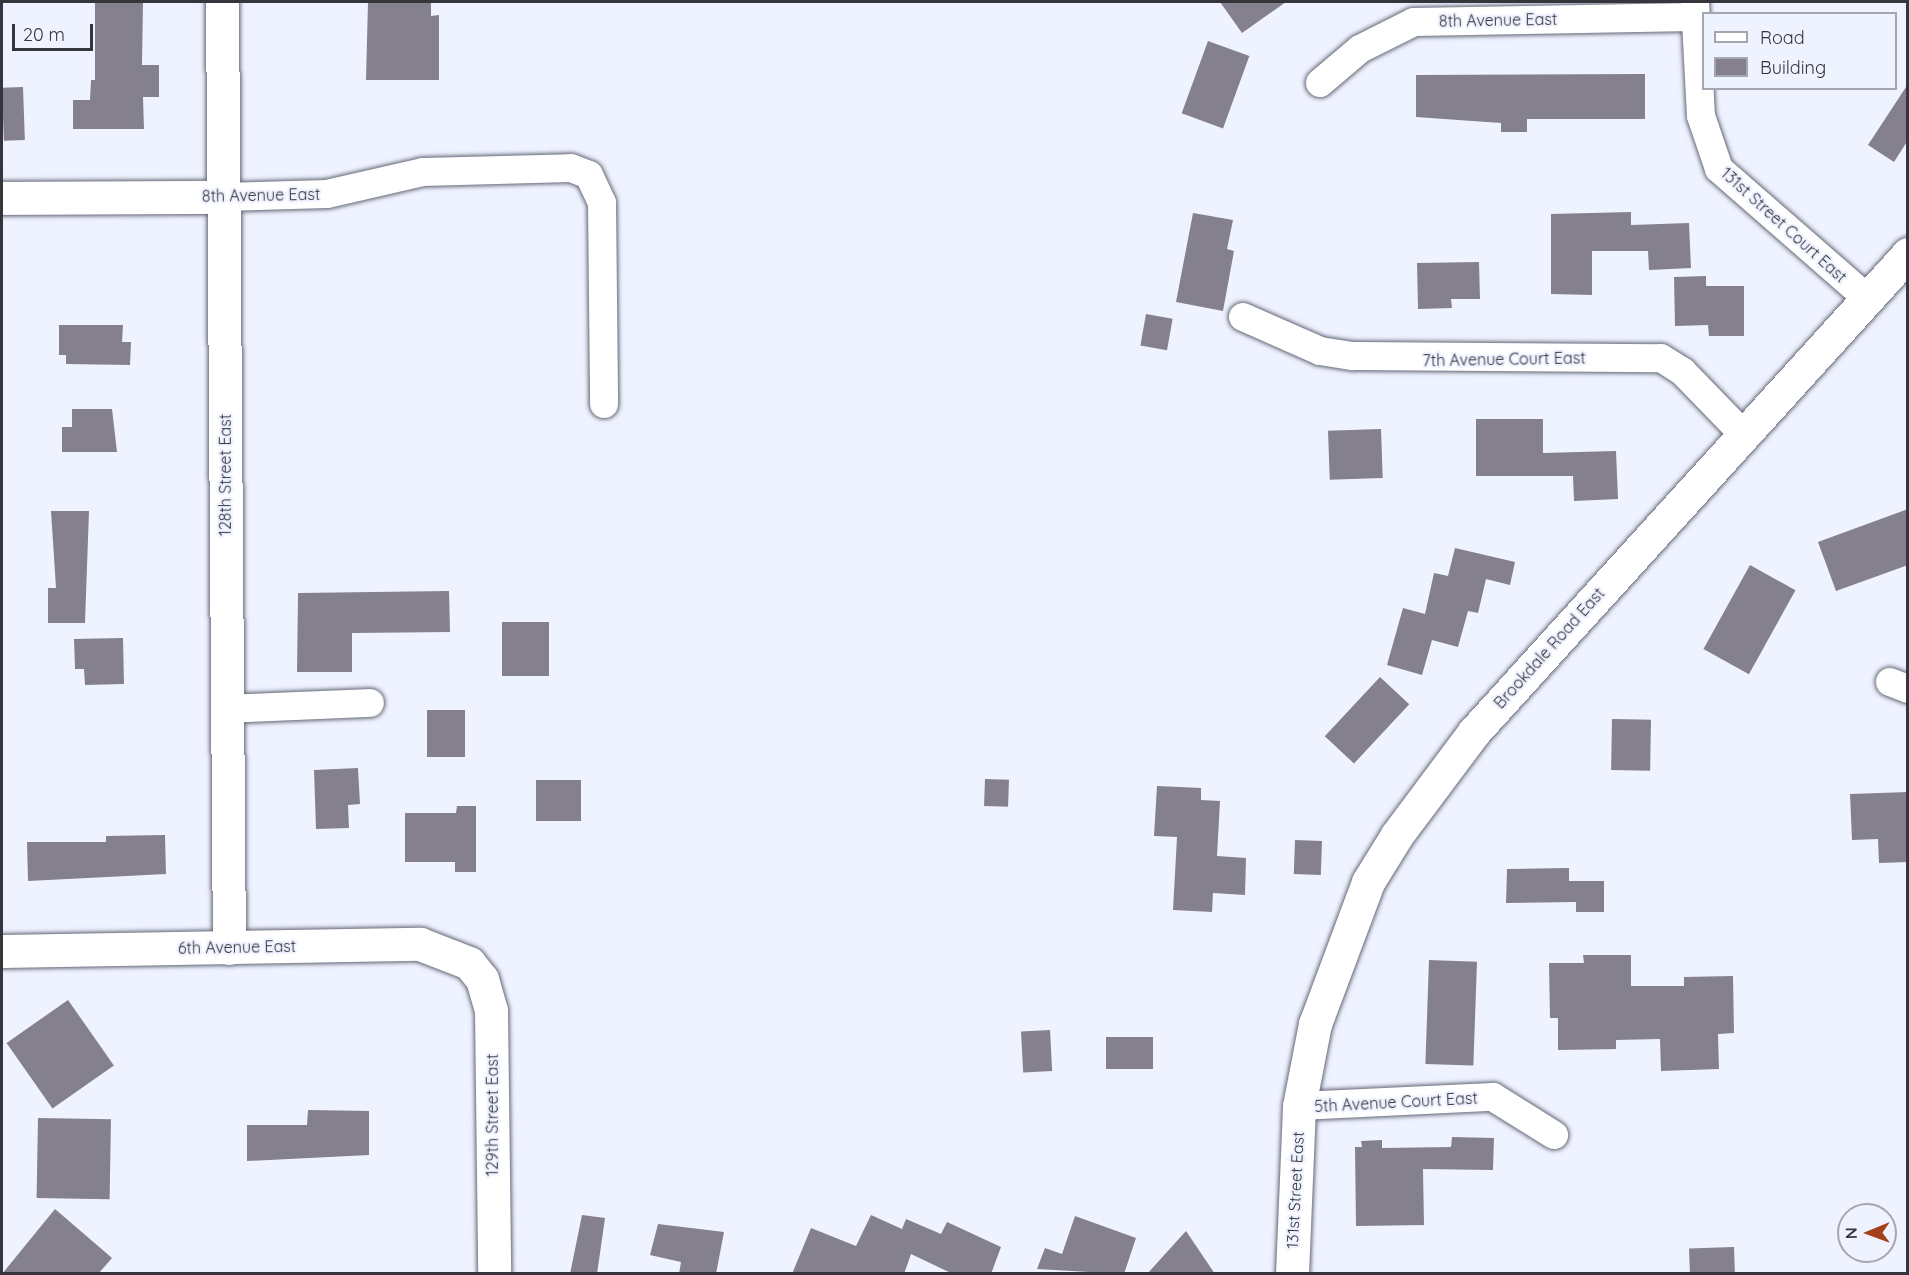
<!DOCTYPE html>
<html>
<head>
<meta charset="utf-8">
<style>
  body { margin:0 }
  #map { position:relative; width:1909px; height:1275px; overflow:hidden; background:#eff2ff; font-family:Quicksand,sans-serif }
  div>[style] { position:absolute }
  .building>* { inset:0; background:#84808e; transform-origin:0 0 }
  .roads { filter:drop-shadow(0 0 2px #656977) drop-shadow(0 0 2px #656977) }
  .street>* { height:28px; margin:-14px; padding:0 14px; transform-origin:14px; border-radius:14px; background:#fff }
  .secondary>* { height:33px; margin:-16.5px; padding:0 16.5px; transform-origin:16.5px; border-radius:16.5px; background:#fff }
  span { translate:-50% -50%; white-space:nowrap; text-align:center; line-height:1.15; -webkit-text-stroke:4.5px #eff2ff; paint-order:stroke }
  .street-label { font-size:16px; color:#34363c }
  .frame { position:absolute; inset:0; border:3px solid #34363c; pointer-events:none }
  .legend { position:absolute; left:1702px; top:12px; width:195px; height:78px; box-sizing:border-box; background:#eff2ff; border:2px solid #a4a7b1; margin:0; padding:8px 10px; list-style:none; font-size:18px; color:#34363c }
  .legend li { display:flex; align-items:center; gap:12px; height:30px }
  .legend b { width:30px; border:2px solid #a4a7b1 }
  .north { position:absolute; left:1837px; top:1203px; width:60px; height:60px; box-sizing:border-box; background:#eff2ff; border:2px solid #a4a7b1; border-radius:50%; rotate:269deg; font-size:16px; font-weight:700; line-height:24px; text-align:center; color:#34363c }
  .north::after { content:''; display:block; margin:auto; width:21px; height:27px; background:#a64019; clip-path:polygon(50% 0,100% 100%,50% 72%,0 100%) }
  .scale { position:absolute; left:12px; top:24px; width:81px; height:27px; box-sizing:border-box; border:3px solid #34363c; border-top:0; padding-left:8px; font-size:18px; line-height:21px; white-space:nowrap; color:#34363c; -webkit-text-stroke:4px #eff2ff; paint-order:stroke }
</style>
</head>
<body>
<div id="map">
  <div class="building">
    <div style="clip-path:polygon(95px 2px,143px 2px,142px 65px,159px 65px,159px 97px,143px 97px,144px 129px,73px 129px,73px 100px,90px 100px,91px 80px,95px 80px)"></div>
    <div style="clip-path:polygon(368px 2px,431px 2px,431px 16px,439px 15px,439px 80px,366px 80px)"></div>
    <div style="clip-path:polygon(1220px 2px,1286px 2px,1242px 33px)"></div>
    <div style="left:1208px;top:41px;width:44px;height:77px;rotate:20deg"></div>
    <div style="clip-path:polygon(1645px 74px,1645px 119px,1527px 119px,1527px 132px,1501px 132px,1501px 123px,1416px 117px,1416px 75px)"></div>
    <div style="clip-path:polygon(1908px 84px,1908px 140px,1894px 162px,1868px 145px)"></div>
    <div style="left:23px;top:87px;width:53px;height:21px;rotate:88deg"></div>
    <div style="clip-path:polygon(1631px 212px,1631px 225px,1689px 223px,1691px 268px,1649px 270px,1648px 251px,1592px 251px,1592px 295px,1551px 294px,1551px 214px)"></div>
    <div style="clip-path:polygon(1193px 213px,1233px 220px,1227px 249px,1234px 251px,1223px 311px,1176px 302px)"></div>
    <div style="clip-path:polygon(1479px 262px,1480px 299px,1451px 299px,1452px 308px,1418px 309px,1417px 263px)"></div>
    <div style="clip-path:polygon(1706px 276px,1706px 286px,1744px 286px,1744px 336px,1709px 336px,1708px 325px,1675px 326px,1674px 277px)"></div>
    <div style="left:1146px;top:314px;width:27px;height:32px;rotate:10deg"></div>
    <div style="clip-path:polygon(59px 325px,123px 325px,122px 342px,131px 342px,130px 365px,66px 364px,66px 355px,59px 355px)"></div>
    <div style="clip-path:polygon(72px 409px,112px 409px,117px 452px,62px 452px,62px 427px,72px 427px)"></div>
    <div style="clip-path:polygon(1476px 419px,1543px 419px,1543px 453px,1616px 451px,1618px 499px,1574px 501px,1573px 476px,1476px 476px)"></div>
    <div style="left:1381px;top:429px;width:49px;height:53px;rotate:88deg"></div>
    <div style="clip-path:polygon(1908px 509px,1908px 565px,1836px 591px,1818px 542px)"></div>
    <div style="clip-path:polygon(51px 511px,89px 511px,85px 623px,48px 623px,48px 588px,56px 588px)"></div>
    <div style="clip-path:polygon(1455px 548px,1515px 562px,1510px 585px,1486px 579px,1478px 613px,1468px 611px,1458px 647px,1432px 640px,1422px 675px,1387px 665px,1403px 608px,1425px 614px,1434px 573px,1448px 576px)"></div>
    <div style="left:1750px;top:565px;width:52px;height:96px;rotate:29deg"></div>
    <div style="clip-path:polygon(449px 591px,450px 632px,352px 633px,352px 672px,297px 672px,298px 593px)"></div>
    <div style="left:502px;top:622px;width:47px;height:54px"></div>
    <div style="clip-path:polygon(123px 638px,124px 684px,85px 685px,84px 669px,75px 669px,74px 639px)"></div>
    <div style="left:1380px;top:677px;width:40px;height:81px;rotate:43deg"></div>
    <div style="left:427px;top:710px;width:38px;height:47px"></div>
    <div style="left:1612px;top:719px;width:39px;height:51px;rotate:1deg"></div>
    <div style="clip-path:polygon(358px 768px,360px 804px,348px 805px,349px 828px,316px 829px,314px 770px)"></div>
    <div style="left:985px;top:779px;width:24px;height:27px;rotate:2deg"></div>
    <div style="left:536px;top:780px;width:45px;height:41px"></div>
    <div style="clip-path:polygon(1157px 786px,1201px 788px,1201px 800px,1220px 801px,1217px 856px,1246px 858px,1245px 895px,1213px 893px,1212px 912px,1173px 910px,1177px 837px,1154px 836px)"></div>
    <div style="clip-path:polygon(1908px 792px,1908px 862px,1879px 863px,1878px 839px,1852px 840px,1850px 794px)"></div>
    <div style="clip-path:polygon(457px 806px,476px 806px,476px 872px,455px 872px,455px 862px,405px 862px,405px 813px,456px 813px)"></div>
    <div style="clip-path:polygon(165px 835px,166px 874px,28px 881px,27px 842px,106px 842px,106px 836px)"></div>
    <div style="left:1295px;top:840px;width:27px;height:34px;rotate:2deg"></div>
    <div style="clip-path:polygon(1569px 868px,1569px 881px,1604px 881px,1604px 912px,1576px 912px,1576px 902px,1506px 903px,1507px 869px)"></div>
    <div style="clip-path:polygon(1583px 955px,1631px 955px,1631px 986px,1684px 986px,1684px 977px,1733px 976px,1734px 1033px,1718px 1034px,1719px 1069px,1661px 1071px,1660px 1039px,1616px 1040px,1616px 1049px,1558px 1050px,1558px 1018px,1550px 1018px,1549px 963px,1584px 963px)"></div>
    <div style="left:1429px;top:960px;width:48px;height:104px;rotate:2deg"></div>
    <div style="left:68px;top:1000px;width:80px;height:75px;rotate:55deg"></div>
    <div style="left:1050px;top:1030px;width:41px;height:29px;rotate:87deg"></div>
    <div style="left:1106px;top:1037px;width:47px;height:32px"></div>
    <div style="clip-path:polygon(308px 1110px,369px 1111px,369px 1155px,247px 1161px,247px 1125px,307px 1125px)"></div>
    <div style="left:38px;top:1118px;width:73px;height:80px;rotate:1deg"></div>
    <div style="clip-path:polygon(1452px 1137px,1494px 1138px,1493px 1170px,1423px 1169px,1424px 1225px,1356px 1226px,1355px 1147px,1362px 1147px,1361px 1141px,1382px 1140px,1382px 1148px,1451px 1147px)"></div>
    <div style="clip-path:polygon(55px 1209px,112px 1258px,98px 1274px,2px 1274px)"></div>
    <div style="clip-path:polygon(582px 1215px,605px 1218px,597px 1274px,570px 1274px)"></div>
    <div style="clip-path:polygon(871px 1215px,902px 1229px,906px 1219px,941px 1234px,947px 1222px,1001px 1247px,991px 1274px,953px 1274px,911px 1254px,904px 1274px,792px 1274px,811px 1228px,856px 1246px)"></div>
    <div style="clip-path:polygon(1075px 1216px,1136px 1238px,1124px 1274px,1037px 1269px,1045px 1248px,1062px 1254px)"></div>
    <div style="clip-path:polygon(658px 1224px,724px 1232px,716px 1274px,679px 1274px,681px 1262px,650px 1255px)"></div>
    <div style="clip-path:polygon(1186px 1231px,1215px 1274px,1147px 1274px)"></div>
    <div style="left:1734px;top:1247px;width:27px;height:45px;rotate:88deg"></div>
  </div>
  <div class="roads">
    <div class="street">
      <div style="left:1695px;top:2px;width:114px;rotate:87deg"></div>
      <div style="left:1701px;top:116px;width:56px;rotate:71.2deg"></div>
      <div style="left:1719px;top:169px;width:198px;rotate:41.1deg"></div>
      <div style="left:1320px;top:83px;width:52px;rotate:-40.4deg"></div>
      <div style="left:1360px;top:49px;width:60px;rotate:-26.6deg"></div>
      <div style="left:1414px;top:22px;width:280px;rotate:-1deg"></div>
      <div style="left:224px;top:197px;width:103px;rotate:-1.7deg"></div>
      <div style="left:327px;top:194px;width:98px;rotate:-12.9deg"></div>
      <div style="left:423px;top:172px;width:148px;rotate:-1.5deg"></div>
      <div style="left:571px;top:168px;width:19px;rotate:21deg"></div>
      <div style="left:589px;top:175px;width:31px;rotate:65deg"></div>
      <div style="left:602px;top:203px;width:201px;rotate:89.4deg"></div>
      <div style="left:1243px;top:317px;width:84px;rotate:23.8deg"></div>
      <div style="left:1320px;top:351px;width:33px;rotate:9deg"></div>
      <div style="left:1353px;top:356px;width:308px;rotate:0.4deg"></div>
      <div style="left:1661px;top:358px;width:26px;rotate:32deg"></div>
      <div style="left:1683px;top:372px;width:86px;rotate:45.9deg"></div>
      <div style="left:1890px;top:682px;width:19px;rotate:21deg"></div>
      <div style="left:226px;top:709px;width:144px;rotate:-2.4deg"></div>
      <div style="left:1299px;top:1106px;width:194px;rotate:-2.7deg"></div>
      <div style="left:1493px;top:1097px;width:72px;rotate:31.9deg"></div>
    </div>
    <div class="secondary">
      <div style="left:222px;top:2px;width:946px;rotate:89.58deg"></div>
      <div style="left:2px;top:198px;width:222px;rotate:-0.3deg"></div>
      <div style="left:2px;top:951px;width:418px;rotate:-1deg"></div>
      <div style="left:420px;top:944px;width:53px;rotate:21.2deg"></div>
      <div style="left:469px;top:963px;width:21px;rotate:51deg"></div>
      <div style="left:482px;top:979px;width:32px;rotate:74deg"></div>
      <div style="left:491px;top:1010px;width:264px;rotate:89.3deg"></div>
      <div style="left:1292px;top:1274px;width:168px;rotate:-87.6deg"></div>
      <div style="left:1299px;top:1106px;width:84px;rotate:-79deg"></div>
      <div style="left:1315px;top:1024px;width:152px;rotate:-69.5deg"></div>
      <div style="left:1368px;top:882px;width:55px;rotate:-58.3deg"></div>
      <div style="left:1397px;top:835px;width:129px;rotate:-53.2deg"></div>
      <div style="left:1474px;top:732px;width:646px;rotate:-47.76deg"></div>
    </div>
  </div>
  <div class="street-label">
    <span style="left:1498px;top:20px;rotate:-1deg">8th Avenue East</span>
    <span style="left:261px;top:195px;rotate:-1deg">8th Avenue East</span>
    <span style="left:1784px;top:225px;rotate:42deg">131st Street Court East</span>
    <span style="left:1504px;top:359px;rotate:-1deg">7th Avenue Court East</span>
    <span style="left:225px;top:475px;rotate:-90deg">128th Street East</span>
    <span style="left:1549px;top:648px;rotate:-48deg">Brookdale Road East</span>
    <span style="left:237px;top:947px;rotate:-1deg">6th Avenue East</span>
    <span style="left:1396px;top:1102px;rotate:-3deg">5th Avenue Court East</span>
    <span style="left:492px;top:1115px;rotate:-90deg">129th Street East</span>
    <span style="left:1295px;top:1190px;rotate:-87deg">131st Street East</span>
  </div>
  <div class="frame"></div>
  <ul class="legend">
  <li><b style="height:8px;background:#fff"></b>Road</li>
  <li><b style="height:16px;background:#84808e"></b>Building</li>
  </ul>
  <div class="north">N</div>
  <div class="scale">20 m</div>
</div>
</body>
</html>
